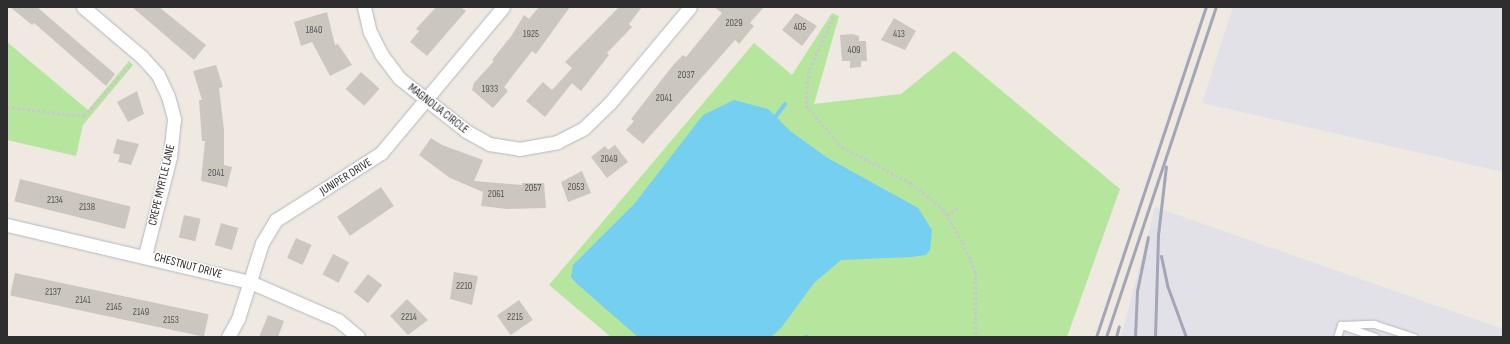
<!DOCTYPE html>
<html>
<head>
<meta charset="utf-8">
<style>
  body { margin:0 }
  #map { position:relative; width:1510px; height:344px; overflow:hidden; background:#efe9e1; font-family:"Sofia Sans Condensed",sans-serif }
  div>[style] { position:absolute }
  .industrial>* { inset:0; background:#e3e1e8 }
  .green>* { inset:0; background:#b6e59e }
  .water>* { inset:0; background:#75cff0 }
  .stream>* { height:4px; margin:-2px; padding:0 2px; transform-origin:2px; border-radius:2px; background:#75cff0 }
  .building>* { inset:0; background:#cbc7bf; transform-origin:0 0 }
  .path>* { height:2.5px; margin-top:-1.25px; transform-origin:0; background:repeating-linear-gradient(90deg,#c9c9c9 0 3px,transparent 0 5px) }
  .roads { filter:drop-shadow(0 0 1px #b4b7c1) drop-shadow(0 0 1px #b4b7c1) }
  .service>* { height:7px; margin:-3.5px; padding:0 3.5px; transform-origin:3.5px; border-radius:3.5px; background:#fff }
  .minor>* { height:13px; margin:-6.5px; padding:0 6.5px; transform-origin:6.5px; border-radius:6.5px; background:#fff }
  .rail>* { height:3px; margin:-1.5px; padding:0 1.5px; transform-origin:1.5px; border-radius:1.5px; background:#a3a6b8 }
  span { translate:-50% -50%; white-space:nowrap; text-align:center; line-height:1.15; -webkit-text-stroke:3px #fff; paint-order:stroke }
  .number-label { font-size:10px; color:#555452 }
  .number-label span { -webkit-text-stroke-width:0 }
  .street-label { font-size:12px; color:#2e2e2e }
  .frame { position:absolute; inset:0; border:8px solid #2e2e2e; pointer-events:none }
</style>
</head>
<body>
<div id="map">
  <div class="industrial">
    <div style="clip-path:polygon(1233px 7px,1503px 7px,1503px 172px,1202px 103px)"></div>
    <div style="clip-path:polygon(1155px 207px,1503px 329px,1503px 337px,1121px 337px)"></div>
  </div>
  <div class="green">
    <div style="clip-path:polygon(832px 13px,839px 16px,814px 104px,901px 94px,954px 51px,1120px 189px,1067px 337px,611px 337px,549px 285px,754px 43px,792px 75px)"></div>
    <div style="clip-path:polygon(7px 42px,88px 110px,129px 61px,133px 65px,83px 125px,76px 156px,7px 140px)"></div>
  </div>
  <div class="water">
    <div style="clip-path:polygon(734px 100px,768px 109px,789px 130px,826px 157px,918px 208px,932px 230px,930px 250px,926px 255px,911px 257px,841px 260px,814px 283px,781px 328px,771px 337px,638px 337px,576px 283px,571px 277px,573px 265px,635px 203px,703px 115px)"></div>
  </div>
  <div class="stream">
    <div style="left:776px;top:116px;width:15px;rotate:-53deg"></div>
    <div style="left:806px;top:337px;width:1px"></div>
  </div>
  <div class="building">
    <div style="clip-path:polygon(10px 7px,37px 7px,115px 74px,106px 86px,34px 23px,32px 25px)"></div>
    <div style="clip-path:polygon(132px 7px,159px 7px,206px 45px,194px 60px)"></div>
    <div style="clip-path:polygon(436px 7px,461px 7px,466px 11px,427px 56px,410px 42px,419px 31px,416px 29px)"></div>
    <div style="clip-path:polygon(539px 7px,570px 7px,536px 54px,532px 51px,504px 87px,508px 91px,493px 108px,472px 90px,474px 83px,494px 61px,492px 60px,512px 35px,524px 15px,529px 19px)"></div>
    <div style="clip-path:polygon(619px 7px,642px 7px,629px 24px,632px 27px,607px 53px,609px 55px,581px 91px,572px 83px,545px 117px,526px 101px,543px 82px,552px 90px,572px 68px,565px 62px)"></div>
    <div style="clip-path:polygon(714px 7px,764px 7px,750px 23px,754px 26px,739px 44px,735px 40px,643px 144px,626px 130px,634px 121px,631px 119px,674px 64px,683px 55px,686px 57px,722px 13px)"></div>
    <div style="clip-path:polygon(327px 12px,335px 45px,338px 44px,352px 65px,330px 76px,312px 42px,301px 46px,294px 22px)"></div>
    <div style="clip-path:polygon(796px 13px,817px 26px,802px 46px,782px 30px)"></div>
    <div style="clip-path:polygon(894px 18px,916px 31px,905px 50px,881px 40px)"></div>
    <div style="clip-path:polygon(852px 34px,859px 36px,859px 41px,866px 41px,867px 61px,861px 61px,861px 67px,850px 68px,850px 61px,842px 61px,840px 35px)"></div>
    <div style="clip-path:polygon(216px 65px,223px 87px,219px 88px,224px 130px,224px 165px,232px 167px,227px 187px,201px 181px,205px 141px,202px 141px,199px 100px,202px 100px,193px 71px)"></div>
    <div style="left:361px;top:72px;width:25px;height:23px;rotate:42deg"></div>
    <div style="clip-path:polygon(137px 91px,144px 114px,128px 122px,117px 102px)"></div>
    <div style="clip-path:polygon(431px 138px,442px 145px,483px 160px,474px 181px,522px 185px,522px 183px,544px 183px,546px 208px,507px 209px,481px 206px,483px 192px,450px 178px,419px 155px)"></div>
    <div style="clip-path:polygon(117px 139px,139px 144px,131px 165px,118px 162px,120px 155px,113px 153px)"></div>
    <div style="clip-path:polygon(615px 145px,628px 162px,607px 178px,591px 157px,605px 146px,608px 150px)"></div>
    <div style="clip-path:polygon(582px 171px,591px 193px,568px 202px,561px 182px)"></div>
    <div style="left:20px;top:179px;width:114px;height:23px;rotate:14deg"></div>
    <div style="left:381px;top:187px;width:23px;height:53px;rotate:56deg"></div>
    <div style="left:184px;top:215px;width:17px;height:23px;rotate:13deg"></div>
    <div style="left:221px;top:223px;width:18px;height:23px;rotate:16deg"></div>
    <div style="left:296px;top:238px;width:17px;height:22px;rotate:24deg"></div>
    <div style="left:333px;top:254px;width:18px;height:23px;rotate:27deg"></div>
    <div style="clip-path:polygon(454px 272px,478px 276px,472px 305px,450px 299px)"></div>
    <div style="left:15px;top:273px;width:198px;height:23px;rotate:12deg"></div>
    <div style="left:368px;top:274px;width:18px;height:23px;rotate:38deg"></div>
    <div style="clip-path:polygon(407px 299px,428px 320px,408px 335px,390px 316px)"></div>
    <div style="left:519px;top:300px;width:24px;height:27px;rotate:55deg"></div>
    <div style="clip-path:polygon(268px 315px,284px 321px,278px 337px,259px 337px)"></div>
  </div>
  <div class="path">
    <div style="left:834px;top:17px;width:60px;rotate:114.8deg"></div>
    <div style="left:809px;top:71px;width:34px;rotate:95deg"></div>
    <div style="left:806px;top:105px;width:55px;rotate:49.4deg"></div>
    <div style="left:842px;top:147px;width:78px;rotate:27.6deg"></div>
    <div style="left:911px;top:183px;width:41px;rotate:39.1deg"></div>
    <div style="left:943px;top:209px;width:39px;rotate:59deg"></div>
    <div style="left:963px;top:242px;width:33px;rotate:67deg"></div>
    <div style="left:976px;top:272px;width:65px;rotate:90deg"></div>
    <div style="left:7px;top:107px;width:78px;rotate:6.7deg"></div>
    <div style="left:84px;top:116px;width:67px;rotate:-48deg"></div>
    <div style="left:947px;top:215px;width:16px;rotate:-35deg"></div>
  </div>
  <div class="roads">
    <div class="service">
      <div style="left:1341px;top:325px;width:33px;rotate:-2deg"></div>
      <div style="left:1374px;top:324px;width:42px;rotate:18deg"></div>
      <div style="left:1337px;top:337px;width:13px;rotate:-72deg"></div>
      <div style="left:1341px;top:325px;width:36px;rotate:19deg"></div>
    </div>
    <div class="minor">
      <div style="left:83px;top:7px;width:77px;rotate:40.3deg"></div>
      <div style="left:142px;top:57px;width:24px;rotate:48deg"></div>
      <div style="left:158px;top:75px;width:23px;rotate:65deg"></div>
      <div style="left:168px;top:96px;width:24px;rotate:75deg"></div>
      <div style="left:174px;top:119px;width:38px;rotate:96deg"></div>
      <div style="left:170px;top:157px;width:101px;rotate:104.3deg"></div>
      <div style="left:364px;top:7px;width:26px;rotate:77deg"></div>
      <div style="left:370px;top:32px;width:25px;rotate:63deg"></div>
      <div style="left:381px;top:54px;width:30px;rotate:53deg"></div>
      <div style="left:399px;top:78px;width:85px;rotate:38.3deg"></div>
      <div style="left:466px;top:131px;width:26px;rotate:29deg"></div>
      <div style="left:489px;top:144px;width:30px;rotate:9deg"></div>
      <div style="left:519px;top:149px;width:39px;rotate:-10deg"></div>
      <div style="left:557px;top:142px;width:30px;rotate:-27deg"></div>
      <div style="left:584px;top:128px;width:35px;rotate:-44deg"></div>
      <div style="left:609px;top:104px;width:126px;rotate:-50.1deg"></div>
      <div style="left:7px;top:225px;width:250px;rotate:13.2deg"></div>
      <div style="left:250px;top:282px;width:96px;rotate:23.4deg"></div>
      <div style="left:338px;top:320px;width:26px;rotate:40deg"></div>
      <div style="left:228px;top:337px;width:21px;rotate:-61deg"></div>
      <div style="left:238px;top:319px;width:80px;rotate:-72.5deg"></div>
      <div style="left:262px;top:243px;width:27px;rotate:-59deg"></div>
      <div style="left:276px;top:220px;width:125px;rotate:-32.5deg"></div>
      <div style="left:381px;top:153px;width:190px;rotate:-50.1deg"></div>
    </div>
  </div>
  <div class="rail">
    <div style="left:1161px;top:256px;width:30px;rotate:78deg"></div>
    <div style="left:1167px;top:285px;width:55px;rotate:69.9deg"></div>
    <div style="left:1096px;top:337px;width:348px;rotate:-71.6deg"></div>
    <div style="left:1106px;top:337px;width:348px;rotate:-71.6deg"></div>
    <div style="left:1116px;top:337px;width:11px;rotate:-75deg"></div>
    <div style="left:1135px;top:337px;width:46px;rotate:-87.5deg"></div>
    <div style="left:1137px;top:291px;width:55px;rotate:-78.5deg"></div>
    <div style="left:1155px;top:337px;width:102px;rotate:-88.3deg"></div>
    <div style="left:1158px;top:235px;width:69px;rotate:-83.4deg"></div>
  </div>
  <div class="number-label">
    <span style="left:734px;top:24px">2029</span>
    <span style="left:800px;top:28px">405</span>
    <span style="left:314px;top:31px">1840</span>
    <span style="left:531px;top:35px">1925</span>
    <span style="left:899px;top:35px">413</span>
    <span style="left:854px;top:51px">409</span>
    <span style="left:686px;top:76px">2037</span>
    <span style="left:490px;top:90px">1933</span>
    <span style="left:664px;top:99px">2041</span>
    <span style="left:609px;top:160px">2049</span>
    <span style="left:216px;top:174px">2041</span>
    <span style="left:576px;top:188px">2053</span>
    <span style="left:533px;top:189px">2057</span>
    <span style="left:496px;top:195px">2061</span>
    <span style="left:55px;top:201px">2134</span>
    <span style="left:87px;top:208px">2138</span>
    <span style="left:464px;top:287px">2210</span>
    <span style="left:53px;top:293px">2137</span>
    <span style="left:83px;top:301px">2141</span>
    <span style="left:114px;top:308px">2145</span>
    <span style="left:141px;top:313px">2149</span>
    <span style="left:409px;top:318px">2214</span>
    <span style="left:515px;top:318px">2215</span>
    <span style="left:171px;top:321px">2153</span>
  </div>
  <div class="street-label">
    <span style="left:438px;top:109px;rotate:38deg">MAGNOLIA CIRCLE</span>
    <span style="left:346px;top:177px;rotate:-32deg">JUNIPER DRIVE</span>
    <span style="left:162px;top:185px;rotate:-77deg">CREPE MYRTLE LANE</span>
    <span style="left:188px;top:266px;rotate:15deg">CHESTNUT DRIVE</span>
  </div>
  <div class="frame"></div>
</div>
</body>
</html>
